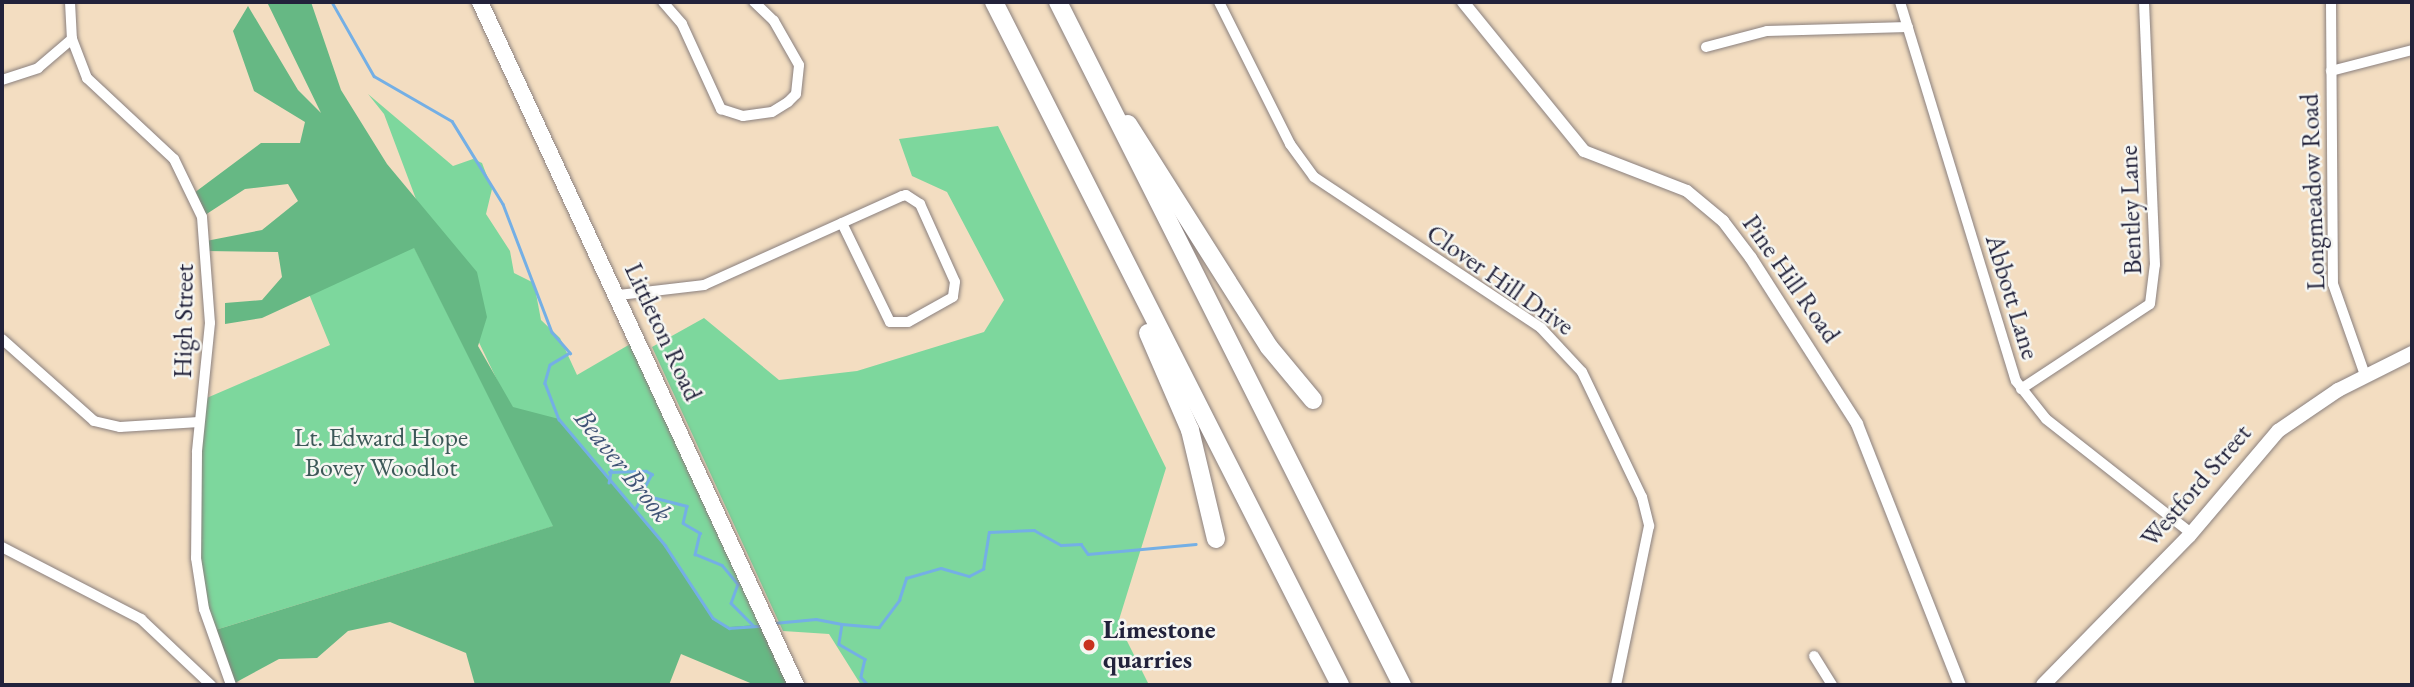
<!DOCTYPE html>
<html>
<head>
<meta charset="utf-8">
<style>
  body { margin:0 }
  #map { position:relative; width:2414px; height:687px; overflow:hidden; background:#f3ddc1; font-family:"EB Garamond",serif }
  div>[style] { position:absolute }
  .green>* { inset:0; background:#7dd79d }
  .forest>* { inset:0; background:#66b884 }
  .stream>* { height:2.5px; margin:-1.25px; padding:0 1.25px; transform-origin:1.25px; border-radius:1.25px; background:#74afe5 }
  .roads { filter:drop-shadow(0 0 2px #8a807e) drop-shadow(0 0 2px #8a807e) }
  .minor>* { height:10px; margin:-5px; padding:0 5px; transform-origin:5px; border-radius:5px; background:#fff }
  .tertiary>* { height:12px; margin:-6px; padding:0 6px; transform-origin:6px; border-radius:6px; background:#fff }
  .secondary>* { height:14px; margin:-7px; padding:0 7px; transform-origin:7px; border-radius:7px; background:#fff }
  .primary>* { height:16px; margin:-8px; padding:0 8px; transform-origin:8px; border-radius:8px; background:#fff }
  .motorway>* { height:18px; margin:-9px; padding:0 9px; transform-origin:9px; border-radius:9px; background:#fff }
  .dots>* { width:19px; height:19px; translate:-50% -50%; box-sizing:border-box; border:4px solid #f6f6f2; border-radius:50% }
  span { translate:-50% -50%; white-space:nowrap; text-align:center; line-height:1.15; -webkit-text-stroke:5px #f6f6f2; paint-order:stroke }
  .street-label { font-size:26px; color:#22223b }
  .park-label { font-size:26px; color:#3d5858 }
  .poi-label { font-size:26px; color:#22223b; font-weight:700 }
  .left { translate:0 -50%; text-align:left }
  .water-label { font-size:28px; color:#3f5376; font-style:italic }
  .frame { position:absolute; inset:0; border:4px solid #22223b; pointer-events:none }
</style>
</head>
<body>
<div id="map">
  <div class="green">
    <div style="clip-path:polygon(368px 94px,453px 166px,473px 159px,482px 163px,492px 189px,486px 214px,510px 251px,514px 273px,534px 283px,541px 320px,560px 338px,577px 375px,632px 343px,787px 685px,595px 584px,437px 255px,384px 114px)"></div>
    <div style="clip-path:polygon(998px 126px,1166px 468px,1118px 623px,1149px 685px,861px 685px,829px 634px,783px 631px,652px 347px,704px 318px,779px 380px,857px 371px,984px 332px,1004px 300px,947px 192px,912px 176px,899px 139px)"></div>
    <div style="clip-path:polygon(414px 247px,554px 526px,212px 631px,199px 588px,202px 400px,330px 345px,309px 294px)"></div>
  </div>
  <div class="forest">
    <div style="clip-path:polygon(267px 2px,311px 2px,341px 90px,387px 164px,477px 272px,487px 317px,478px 346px,513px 407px,559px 419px,665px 545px,713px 618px,729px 627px,772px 624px,796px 685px,755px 685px,681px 654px,669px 685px,475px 685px,466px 653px,390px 622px,348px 631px,317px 658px,279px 659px,231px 685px,212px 631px,553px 526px,414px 248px,262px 318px,225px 324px,225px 303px,262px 300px,282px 277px,278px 252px,207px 251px,206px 241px,262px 230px,298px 201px,288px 184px,245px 189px,202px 217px,194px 193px,261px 143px,300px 143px,305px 122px,254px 91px,233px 31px,248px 6px,298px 90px,321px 113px)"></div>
  </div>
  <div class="stream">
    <div style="left:332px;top:2px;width:85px;rotate:60.4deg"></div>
    <div style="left:374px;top:76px;width:90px;rotate:30deg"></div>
    <div style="left:452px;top:121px;width:97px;rotate:58.4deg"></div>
    <div style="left:503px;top:204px;width:137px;rotate:69.1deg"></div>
    <div style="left:552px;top:332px;width:28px;rotate:49deg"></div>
    <div style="left:570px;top:353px;width:23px;rotate:149deg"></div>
    <div style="left:550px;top:365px;width:19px;rotate:106deg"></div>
    <div style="left:545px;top:383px;width:39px;rotate:69deg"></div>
    <div style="left:559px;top:419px;width:165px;rotate:49.9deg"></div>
    <div style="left:665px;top:545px;width:87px;rotate:56.7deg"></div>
    <div style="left:713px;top:618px;width:19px;rotate:32deg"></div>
    <div style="left:729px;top:628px;width:32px;rotate:-4deg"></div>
    <div style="left:586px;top:428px;width:39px;rotate:44deg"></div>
    <div style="left:614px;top:455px;width:28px;rotate:100deg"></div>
    <div style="left:609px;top:472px;width:37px;rotate:-2deg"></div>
    <div style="left:646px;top:471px;width:7px;rotate:27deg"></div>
    <div style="left:652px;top:474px;width:15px;rotate:118deg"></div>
    <div style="left:645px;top:487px;width:9px;rotate:72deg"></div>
    <div style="left:648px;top:496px;width:40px;rotate:14.4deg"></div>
    <div style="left:687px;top:506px;width:17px;rotate:103deg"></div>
    <div style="left:683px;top:523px;width:20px;rotate:30deg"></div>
    <div style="left:700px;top:533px;width:22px;rotate:103deg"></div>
    <div style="left:695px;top:554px;width:29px;rotate:22deg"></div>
    <div style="left:722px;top:565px;width:25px;rotate:50deg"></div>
    <div style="left:738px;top:584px;width:20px;rotate:110deg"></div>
    <div style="left:731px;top:603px;width:31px;rotate:45deg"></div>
    <div style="left:635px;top:509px;width:19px;rotate:-62deg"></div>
    <div style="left:774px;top:623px;width:42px;rotate:-5.4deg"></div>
    <div style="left:816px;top:619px;width:26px;rotate:11deg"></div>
    <div style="left:842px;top:624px;width:20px;rotate:99deg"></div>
    <div style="left:839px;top:644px;width:30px;rotate:30deg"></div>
    <div style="left:865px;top:659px;width:18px;rotate:103deg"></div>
    <div style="left:861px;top:677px;width:11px;rotate:49deg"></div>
    <div style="left:842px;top:624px;width:37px;rotate:5deg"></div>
    <div style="left:879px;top:627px;width:34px;rotate:-53deg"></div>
    <div style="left:899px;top:600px;width:23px;rotate:-72deg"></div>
    <div style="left:906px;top:578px;width:36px;rotate:-16deg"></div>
    <div style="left:941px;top:568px;width:29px;rotate:16deg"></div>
    <div style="left:969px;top:576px;width:16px;rotate:-27deg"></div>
    <div style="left:983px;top:569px;width:37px;rotate:-81deg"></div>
    <div style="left:989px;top:532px;width:45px;rotate:-2.5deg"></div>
    <div style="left:1034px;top:530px;width:31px;rotate:29deg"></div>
    <div style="left:1061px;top:545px;width:20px;rotate:-3deg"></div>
    <div style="left:1081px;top:544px;width:12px;rotate:55deg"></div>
    <div style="left:1088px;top:554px;width:108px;rotate:-5.3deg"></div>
  </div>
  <div class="roads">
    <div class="minor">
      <div style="left:70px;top:2px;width:37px;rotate:87deg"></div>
      <div style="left:72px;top:39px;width:42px;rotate:69deg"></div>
      <div style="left:87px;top:78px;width:119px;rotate:43deg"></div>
      <div style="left:174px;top:159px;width:64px;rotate:64.2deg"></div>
      <div style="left:202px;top:217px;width:106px;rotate:85.7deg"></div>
      <div style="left:210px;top:323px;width:130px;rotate:95.8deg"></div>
      <div style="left:197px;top:452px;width:106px;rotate:90.5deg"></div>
      <div style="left:196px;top:558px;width:52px;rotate:81.1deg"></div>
      <div style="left:204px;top:609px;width:81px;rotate:70.4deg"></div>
      <div style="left:663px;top:2px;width:29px;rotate:49deg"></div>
      <div style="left:682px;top:24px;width:94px;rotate:65.4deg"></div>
      <div style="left:721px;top:109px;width:23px;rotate:18deg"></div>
      <div style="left:743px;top:116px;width:29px;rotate:-8deg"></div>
      <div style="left:772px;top:112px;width:19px;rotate:-32deg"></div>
      <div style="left:788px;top:102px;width:11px;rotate:-45deg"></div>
      <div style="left:796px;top:94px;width:29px;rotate:-84deg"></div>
      <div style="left:799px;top:65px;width:51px;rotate:-119.6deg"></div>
      <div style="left:774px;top:21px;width:28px;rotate:-136deg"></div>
      <div style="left:1219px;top:2px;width:159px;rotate:63.4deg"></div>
      <div style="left:1290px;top:144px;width:41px;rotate:54deg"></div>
      <div style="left:1314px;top:177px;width:273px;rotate:33.6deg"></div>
      <div style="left:1541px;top:328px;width:60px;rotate:47deg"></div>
      <div style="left:1582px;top:372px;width:139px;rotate:64.4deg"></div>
      <div style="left:1642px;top:497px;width:30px;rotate:76deg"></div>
      <div style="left:1649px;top:526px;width:162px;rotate:101.7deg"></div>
      <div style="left:1900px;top:2px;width:396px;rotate:73deg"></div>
      <div style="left:2016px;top:381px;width:48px;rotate:51.7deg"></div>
      <div style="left:2046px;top:419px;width:184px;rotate:38.2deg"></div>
      <div style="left:2331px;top:2px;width:282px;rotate:89.6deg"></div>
      <div style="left:2333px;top:284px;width:96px;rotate:70.6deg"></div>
      <div style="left:1706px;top:47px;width:63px;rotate:-14.7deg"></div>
      <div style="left:1767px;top:31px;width:141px;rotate:-1.6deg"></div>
      <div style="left:2331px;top:71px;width:84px;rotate:-14.5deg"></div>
      <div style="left:2px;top:80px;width:38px;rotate:-18deg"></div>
      <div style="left:38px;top:68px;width:45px;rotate:-40.5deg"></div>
      <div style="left:619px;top:295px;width:86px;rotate:-6.7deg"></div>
      <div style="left:704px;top:285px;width:217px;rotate:-24.2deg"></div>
      <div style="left:902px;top:196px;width:4px;rotate:-14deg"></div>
      <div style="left:906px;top:195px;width:17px;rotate:33deg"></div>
      <div style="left:920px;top:204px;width:85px;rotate:65.8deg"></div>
      <div style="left:955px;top:282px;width:15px;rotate:98deg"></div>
      <div style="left:953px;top:297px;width:51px;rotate:150.9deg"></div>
      <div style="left:908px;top:322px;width:18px;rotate:180deg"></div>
      <div style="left:890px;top:322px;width:110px;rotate:-115.9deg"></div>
      <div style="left:2px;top:339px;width:123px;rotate:41.7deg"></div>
      <div style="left:94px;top:421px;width:27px;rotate:13deg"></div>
      <div style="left:120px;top:427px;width:79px;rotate:-3.6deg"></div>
      <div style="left:2021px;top:389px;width:154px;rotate:-33.4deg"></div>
      <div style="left:2150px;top:304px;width:39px;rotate:-83deg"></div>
      <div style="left:2155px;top:265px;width:263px;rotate:-92.4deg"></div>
      <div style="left:2px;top:547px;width:157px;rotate:27.4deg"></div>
      <div style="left:141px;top:619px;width:96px;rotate:43.3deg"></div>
      <div style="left:1814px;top:656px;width:34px;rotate:58deg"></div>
    </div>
    <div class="tertiary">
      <div style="left:1463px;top:2px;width:192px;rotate:50.9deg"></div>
      <div style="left:1584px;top:151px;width:110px;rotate:21.2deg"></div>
      <div style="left:1687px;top:191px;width:47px;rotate:39.8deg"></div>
      <div style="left:1723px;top:221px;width:46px;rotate:52.9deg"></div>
      <div style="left:1751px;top:258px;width:197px;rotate:57.4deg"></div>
      <div style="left:1857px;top:424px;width:281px;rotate:68.5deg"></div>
    </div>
    <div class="secondary">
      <div style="left:2043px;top:685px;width:209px;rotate:-45.6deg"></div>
      <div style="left:2189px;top:536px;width:138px;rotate:-49.7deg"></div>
      <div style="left:2278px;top:431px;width:73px;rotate:-34.3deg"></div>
      <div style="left:2338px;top:390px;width:83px;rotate:-26.6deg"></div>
    </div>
    <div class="primary">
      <div style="left:480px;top:2px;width:753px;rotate:65.17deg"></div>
    </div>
    <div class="motorway">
      <div style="left:994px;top:2px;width:766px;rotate:63.13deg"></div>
      <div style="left:1058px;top:2px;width:765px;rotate:63.27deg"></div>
      <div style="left:1128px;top:124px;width:264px;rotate:57.7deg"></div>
      <div style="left:1269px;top:347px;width:69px;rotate:50.3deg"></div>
      <div style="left:1148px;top:333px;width:106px;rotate:66.6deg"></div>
      <div style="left:1190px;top:430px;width:112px;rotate:76.6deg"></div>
    </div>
  </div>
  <div class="dots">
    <div style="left:1089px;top:645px;background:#c8321e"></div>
  </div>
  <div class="street-label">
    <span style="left:2313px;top:192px;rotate:-92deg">Longmeadow Road</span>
    <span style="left:2131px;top:210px;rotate:-92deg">Bentley Lane</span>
    <span style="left:1791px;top:279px;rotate:55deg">Pine Hill Road</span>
    <span style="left:1500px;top:280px;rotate:35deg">Clover Hill Drive</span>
    <span style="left:2012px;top:297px;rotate:73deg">Abbott Lane</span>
    <span style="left:184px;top:321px;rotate:-89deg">High Street</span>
    <span style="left:663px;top:332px;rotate:65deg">Littleton Road</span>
    <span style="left:2196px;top:486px;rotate:-49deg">Westford Street</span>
  </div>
  <div class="park-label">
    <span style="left:381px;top:453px">Lt. Edward Hope<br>Bovey Woodlot</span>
  </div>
  <div class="poi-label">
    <span class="left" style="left:1103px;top:645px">Limestone<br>quarries</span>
  </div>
  <div class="water-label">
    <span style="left:624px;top:465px;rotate:51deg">Beaver Brook</span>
  </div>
  <div class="frame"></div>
</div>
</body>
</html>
